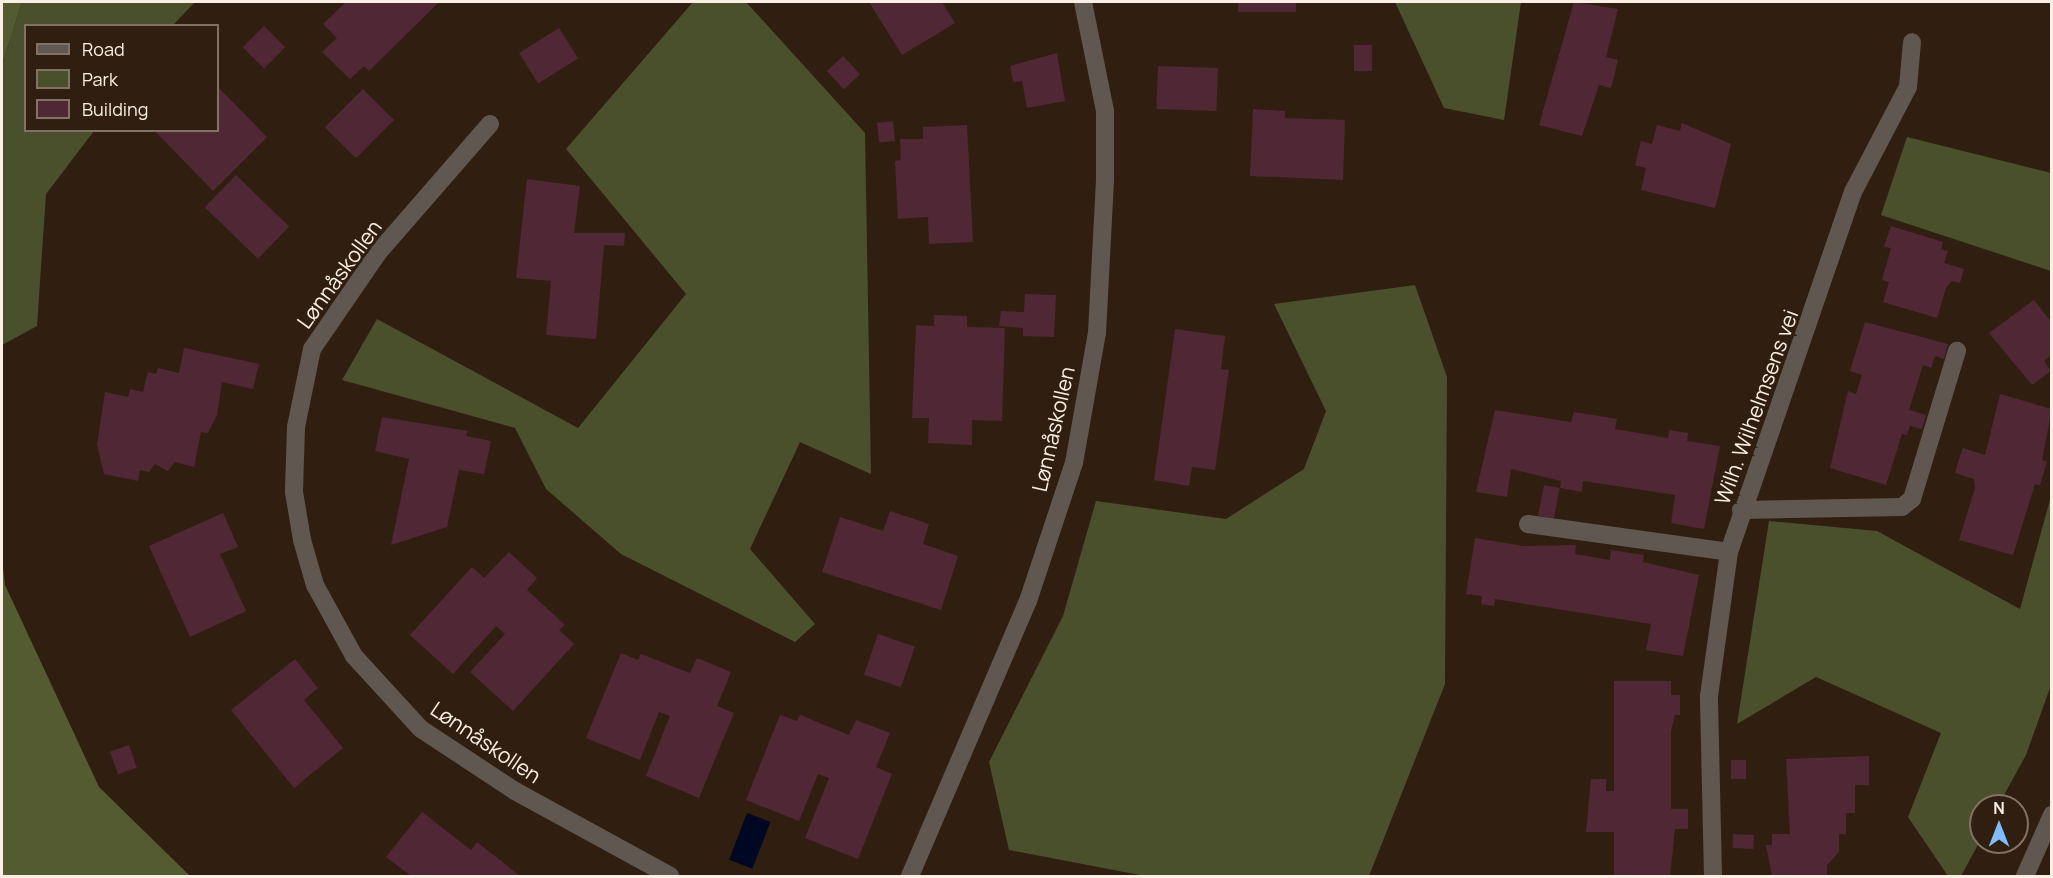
<!DOCTYPE html>
<html>
<head>
<meta charset="utf-8">
<style>
  body { margin:0 }
  #map { position:relative; width:2053px; height:878px; overflow:hidden; background:#301f10; font-family:Manrope,sans-serif }
  div>[style] { position:absolute }
  .green>* { inset:0; background:#4a502c }
  .forest>* { inset:0; background:#545b30 }
  .water>* { inset:0; background:#000722; transform-origin:0 0 }
  .building>* { inset:0; background:#502735; transform-origin:0 0 }
  .lane>* { height:18px; margin:-9px; padding:0 9px; transform-origin:9px; border-radius:9px; background:#605850 }
  .street>* { height:18px; margin:-9px; padding:0 9px; transform-origin:9px; border-radius:9px; background:#605850 }
  span { translate:-50% -50%; white-space:nowrap; text-align:center; line-height:1.15; -webkit-text-stroke:6px #301f10; paint-order:stroke }
  .street-label { font-size:21px; color:#fbefe5 }
  .frame { position:absolute; inset:0; border:3px solid #fbefe5; pointer-events:none }
  .legend { position:absolute; left:24px; top:24px; width:195px; height:108px; box-sizing:border-box; background:#301f10; border:2px solid #817265; margin:0; padding:8px 10px; list-style:none; font-size:18px; color:#fbefe5 }
  .legend li { display:flex; align-items:center; gap:12px; height:30px }
  .legend b { width:30px; border:2px solid #817265 }
  .north { position:absolute; left:1969px; top:794px; width:60px; height:60px; box-sizing:border-box; background:#301f10; border:2px solid #817265; border-radius:50%; rotate:0deg; font-size:16px; font-weight:700; line-height:24px; text-align:center; color:#fbefe5 }
  .north::after { content:''; display:block; margin:auto; width:21px; height:27px; background:#80bdfa; clip-path:polygon(50% 0,100% 100%,50% 72%,0 100%) }
</style>
</head>
<body>
<div id="map">
  <div class="green">
    <div style="clip-path:polygon(22px 2px,195px 2px,173px 25px,26px 26px,26px 130px,94px 131px,46px 194px,37px 326px,2px 345px,2px 65px)"></div>
    <div style="clip-path:polygon(693px 2px,746px 2px,865px 133px,871px 474px,800px 442px,750px 549px,815px 624px,795px 642px,621px 554px,546px 489px,515px 428px,342px 380px,377px 319px,578px 428px,686px 294px,566px 149px)"></div>
    <div style="clip-path:polygon(1395px 2px,1521px 2px,1504px 120px,1444px 108px)"></div>
    <div style="clip-path:polygon(1907px 137px,2051px 173px,2051px 271px,1881px 215px)"></div>
    <div style="clip-path:polygon(1415px 285px,1447px 377px,1445px 684px,1369px 876px,1145px 876px,1009px 850px,989px 762px,1063px 616px,1096px 501px,1226px 519px,1304px 469px,1326px 411px,1274px 304px)"></div>
    <div style="clip-path:polygon(2051px 496px,2051px 685px,2026px 755px,1998px 806px,1981px 806px,1981px 839px,1961px 876px,1948px 876px,1908px 817px,1941px 733px,1816px 677px,1737px 724px,1769px 521px,1877px 531px,2020px 609px)"></div>
  </div>
  <div class="forest">
    <div style="clip-path:polygon(2px 2px,22px 2px,2px 65px)"></div>
    <div style="clip-path:polygon(2px 558px,5px 585px,99px 787px,190px 876px,2px 876px)"></div>
  </div>
  <div class="water">
    <div style="left:747px;top:813px;width:25px;height:50px;rotate:21deg"></div>
  </div>
  <div class="building">
    <div style="clip-path:polygon(346px 2px,439px 2px,369px 71px,364px 66px,350px 79px,322px 52px,337px 38px,323px 24px)"></div>
    <div style="clip-path:polygon(869px 2px,942px 2px,955px 23px,902px 55px)"></div>
    <div style="left:1238px;top:2px;width:58px;height:10px"></div>
    <div style="clip-path:polygon(1574px 2px,1618px 9px,1606px 57px,1618px 60px,1611px 88px,1599px 85px,1582px 136px,1539px 125px)"></div>
    <div style="left:264px;top:26px;width:30px;height:30px;rotate:45deg"></div>
    <div style="left:559px;top:28px;width:36px;height:47px;rotate:58deg"></div>
    <div style="left:1354px;top:45px;width:18px;height:26px"></div>
    <div style="clip-path:polygon(1057px 53px,1065px 101px,1027px 108px,1022px 81px,1013px 82px,1010px 66px)"></div>
    <div style="left:843px;top:56px;width:25px;height:22px;rotate:47deg"></div>
    <div style="left:1158px;top:66px;width:60px;height:43px;rotate:2deg"></div>
    <div style="clip-path:polygon(218px 87px,267px 137px,213px 191px,154px 130px,218px 130px)"></div>
    <div style="left:363px;top:89px;width:44px;height:54px;rotate:45deg"></div>
    <div style="clip-path:polygon(1253px 109px,1285px 111px,1285px 118px,1345px 120px,1343px 180px,1250px 176px)"></div>
    <div style="left:893px;top:121px;width:20px;height:16px;rotate:84deg"></div>
    <div style="clip-path:polygon(1682px 123px,1731px 144px,1715px 208px,1641px 190px,1646px 168px,1635px 165px,1641px 141px,1652px 144px,1657px 125px,1680px 131px)"></div>
    <div style="clip-path:polygon(967px 125px,973px 242px,929px 244px,928px 217px,898px 219px,895px 161px,901px 160px,900px 139px,923px 139px,923px 127px)"></div>
    <div style="left:236px;top:175px;width:74px;height:45px;rotate:44deg"></div>
    <div style="clip-path:polygon(527px 179px,580px 186px,574px 233px,625px 233px,624px 246px,604px 245px,596px 339px,546px 335px,551px 281px,516px 278px)"></div>
    <div style="clip-path:polygon(1891px 226px,1943px 242px,1941px 249px,1948px 251px,1944px 263px,1964px 269px,1960px 283px,1952px 281px,1946px 288px,1937px 318px,1883px 302px,1889px 282px,1882px 280px,1891px 248px,1884px 247px)"></div>
    <div style="clip-path:polygon(1025px 294px,1056px 295px,1054px 337px,1023px 336px,1023px 328px,999px 326px,1001px 311px,1024px 312px)"></div>
    <div style="clip-path:polygon(2034px 300px,2052px 323px,2052px 355px,2044px 361px,2051px 371px,2032px 385px,1989px 333px)"></div>
    <div style="clip-path:polygon(934px 315px,967px 316px,967px 327px,1005px 328px,1002px 421px,972px 420px,972px 445px,928px 443px,929px 418px,912px 418px,916px 325px,934px 326px)"></div>
    <div style="clip-path:polygon(1865px 322px,1948px 344px,1944px 359px,1935px 356px,1931px 368px,1923px 365px,1909px 410px,1926px 415px,1922px 429px,1910px 426px,1907px 435px,1902px 434px,1886px 485px,1830px 468px,1848px 391px,1856px 394px,1862px 375px,1850px 371px)"></div>
    <div style="clip-path:polygon(1175px 329px,1225px 336px,1221px 369px,1229px 370px,1215px 470px,1192px 467px,1189px 486px,1154px 480px)"></div>
    <div style="clip-path:polygon(184px 348px,259px 364px,253px 389px,222px 382px,217px 415px,208px 433px,201px 432px,194px 467px,175px 462px,168px 471px,155px 464px,149px 472px,140px 470px,138px 481px,104px 474px,97px 445px,105px 392px,128px 397px,130px 389px,143px 392px,148px 372px,156px 374px,158px 368px,179px 373px)"></div>
    <div style="clip-path:polygon(2000px 394px,2052px 409px,2042px 460px,2047px 462px,2040px 485px,2035px 484px,2013px 555px,1959px 540px,1975px 488px,1974px 479px,1955px 473px,1959px 459px,1963px 448px,1985px 455px)"></div>
    <div style="clip-path:polygon(1495px 410px,1571px 422px,1574px 412px,1617px 419px,1615px 429px,1668px 438px,1669px 430px,1688px 433px,1687px 441px,1720px 446px,1704px 529px,1671px 523px,1675px 495px,1583px 481px,1582px 492px,1560px 488px,1561px 481px,1511px 469px,1507px 497px,1476px 492px)"></div>
    <div style="clip-path:polygon(382px 417px,468px 431px,466px 436px,491px 441px,484px 474px,459px 470px,447px 527px,391px 545px,409px 459px,375px 451px)"></div>
    <div style="left:1544px;top:485px;width:16px;height:31px;rotate:11deg"></div>
    <div style="clip-path:polygon(890px 511px,929px 524px,923px 544px,958px 556px,941px 610px,822px 572px,840px 517px,883px 531px)"></div>
    <div style="clip-path:polygon(223px 513px,238px 547px,220px 554px,246px 611px,190px 637px,149px 546px)"></div>
    <div style="clip-path:polygon(1475px 538px,1523px 546px,1576px 545px,1575px 554px,1610px 560px,1611px 550px,1644px 555px,1643px 562px,1699px 575px,1683px 656px,1646px 650px,1651px 624px,1495px 599px,1494px 606px,1481px 604px,1482px 596px,1466px 594px)"></div>
    <div style="clip-path:polygon(509px 552px,537px 578px,527px 590px,565px 625px,559px 630px,574px 644px,513px 711px,470px 672px,505px 634px,496px 626px,453px 674px,410px 635px,472px 567px,484px 578px)"></div>
    <div style="left:878px;top:634px;width:39px;height:43px;rotate:19deg"></div>
    <div style="clip-path:polygon(621px 653px,638px 660px,641px 654px,690px 673px,697px 658px,731px 672px,717px 706px,734px 713px,699px 798px,646px 776px,670px 716px,659px 712px,640px 760px,586px 738px)"></div>
    <div style="clip-path:polygon(295px 659px,318px 688px,304px 700px,343px 748px,294px 788px,231px 710px)"></div>
    <div style="clip-path:polygon(1614px 681px,1671px 681px,1671px 695px,1680px 695px,1680px 715px,1675px 715px,1671px 731px,1671px 809px,1688px 809px,1688px 829px,1675px 829px,1670px 876px,1614px 876px,1614px 832px,1586px 832px,1591px 779px,1606px 779px,1606px 791px,1614px 791px)"></div>
    <div style="clip-path:polygon(780px 715px,797px 721px,800px 715px,849px 735px,856px 720px,890px 733px,876px 767px,892px 774px,858px 859px,805px 838px,829px 778px,818px 774px,799px 821px,746px 800px)"></div>
    <div style="left:129px;top:745px;width:24px;height:20px;rotate:71deg"></div>
    <div style="clip-path:polygon(1869px 756px,1869px 785px,1855px 785px,1855px 813px,1846px 813px,1846px 834px,1839px 834px,1839px 852px,1827px 865px,1827px 876px,1772px 876px,1766px 845px,1772px 845px,1772px 834px,1790px 834px,1786px 759px)"></div>
    <div style="left:1731px;top:760px;width:15px;height:19px"></div>
    <div style="clip-path:polygon(422px 812px,471px 850px,477px 842px,520px 876px,411px 876px,386px 857px)"></div>
    <div style="left:1733px;top:834px;width:21px;height:14px;rotate:3deg"></div>
  </div>
  <div class="lane">
    <div style="left:1741px;top:510px;width:161px;rotate:-1.1deg"></div>
    <div style="left:1902px;top:507px;width:13px;rotate:-39deg"></div>
    <div style="left:1912px;top:499px;width:155px;rotate:-73.1deg"></div>
    <div style="left:1528px;top:524px;width:203px;rotate:7.9deg"></div>
    <div style="left:2025px;top:876px;width:67px;rotate:-66.1deg"></div>
  </div>
  <div class="street">
    <div style="left:490px;top:124px;width:171px;rotate:131deg"></div>
    <div style="left:378px;top:253px;width:116px;rotate:124.5deg"></div>
    <div style="left:312px;top:349px;width:80px;rotate:101.6deg"></div>
    <div style="left:296px;top:427px;width:65px;rotate:91.8deg"></div>
    <div style="left:294px;top:492px;width:49px;rotate:80.5deg"></div>
    <div style="left:302px;top:540px;width:47px;rotate:73.9deg"></div>
    <div style="left:315px;top:585px;width:81px;rotate:61.2deg"></div>
    <div style="left:354px;top:656px;width:99px;rotate:47.5deg"></div>
    <div style="left:421px;top:729px;width:113px;rotate:33.4deg"></div>
    <div style="left:515px;top:791px;width:177px;rotate:28.7deg"></div>
    <div style="left:910px;top:876px;width:299px;rotate:-66.8deg"></div>
    <div style="left:1028px;top:601px;width:145px;rotate:-71.6deg"></div>
    <div style="left:1074px;top:463px;width:132px;rotate:-80deg"></div>
    <div style="left:1097px;top:333px;width:154px;rotate:-87deg"></div>
    <div style="left:1105px;top:179px;width:68px;rotate:-90deg"></div>
    <div style="left:1105px;top:111px;width:111px;rotate:-101.4deg"></div>
    <div style="left:1713px;top:876px;width:180px;rotate:-91.3deg"></div>
    <div style="left:1709px;top:696px;width:145px;rotate:-82.1deg"></div>
    <div style="left:1729px;top:552px;width:381px;rotate:-71deg"></div>
    <div style="left:1853px;top:192px;width:119px;rotate:-62.4deg"></div>
    <div style="left:1908px;top:87px;width:45px;rotate:-84.9deg"></div>
  </div>
  <div class="street-label">
    <span style="left:339px;top:274px;rotate:-54deg">Lønnåskollen</span>
    <span style="left:1756px;top:407px;rotate:-70deg">Wilh. Wilhelmsens vei</span>
    <span style="left:1053px;top:429px;rotate:-77deg">Lønnåskollen</span>
    <span style="left:486px;top:742px;rotate:34deg">Lønnåskollen</span>
  </div>
  <div class="frame"></div>
  <ul class="legend">
  <li><b style="height:8px;background:#605850"></b>Road</li>
  <li><b style="height:16px;background:#4a502c"></b>Park</li>
  <li><b style="height:16px;background:#502735"></b>Building</li>
  </ul>
  <div class="north">N</div>
</div>
</body>
</html>
